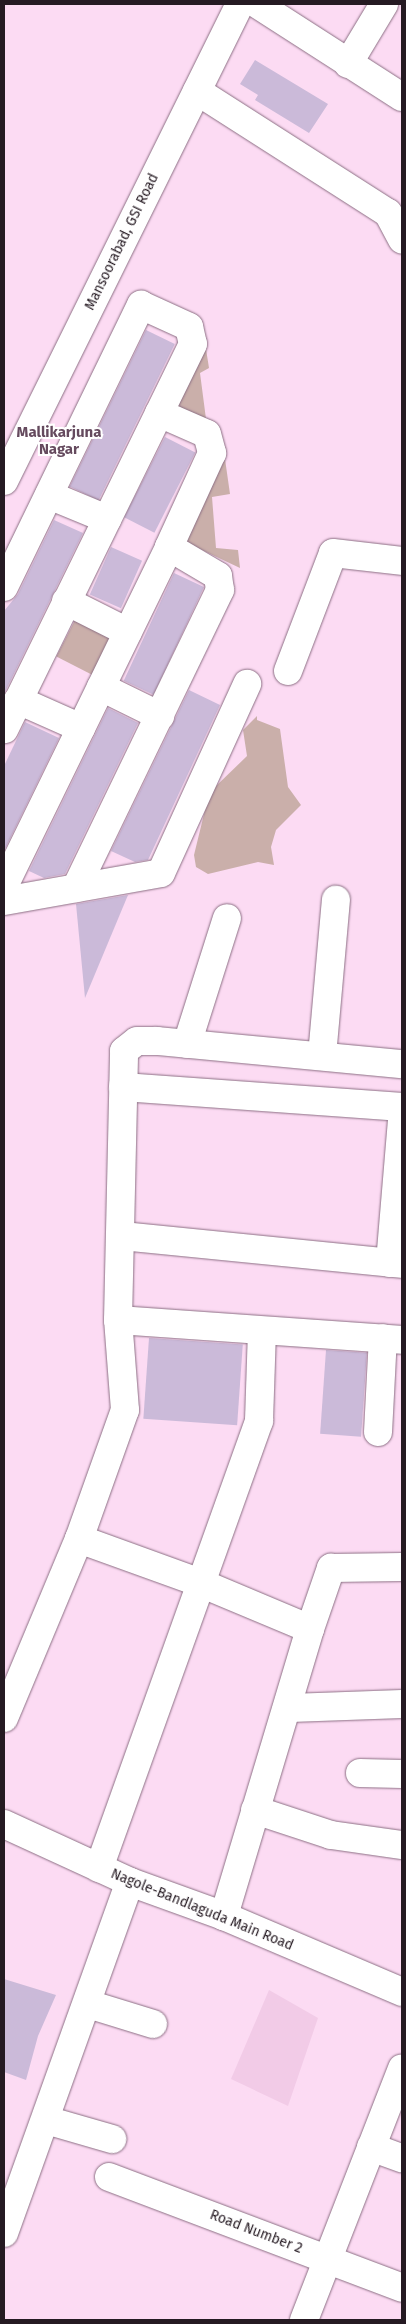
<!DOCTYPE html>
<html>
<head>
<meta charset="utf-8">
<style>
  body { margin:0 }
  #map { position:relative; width:406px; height:2324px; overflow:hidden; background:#fcdbf3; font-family:"Fira Sans",sans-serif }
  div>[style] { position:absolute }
  .built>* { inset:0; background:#f2cbe7 }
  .green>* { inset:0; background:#caafaa; transform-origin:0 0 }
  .building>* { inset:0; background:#cbbad9; transform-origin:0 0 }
  .roads { filter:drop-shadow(0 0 1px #8c6f84) drop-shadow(0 0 1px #8c6f84) }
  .minor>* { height:28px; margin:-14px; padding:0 14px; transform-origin:14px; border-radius:14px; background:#fff }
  span { translate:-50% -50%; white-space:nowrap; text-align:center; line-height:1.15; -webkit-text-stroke:4px #fff; paint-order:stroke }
  .street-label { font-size:14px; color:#251a22 }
  .neighbourhood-label { font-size:15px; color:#654a5e; font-weight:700 }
  .frame { position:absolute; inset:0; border:5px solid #251a22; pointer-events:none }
</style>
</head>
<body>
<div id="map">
  <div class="built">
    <div style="clip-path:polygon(269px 1990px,318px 2018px,288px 2106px,231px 2079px)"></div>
  </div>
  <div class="green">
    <div style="clip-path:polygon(206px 349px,209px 368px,200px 373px,206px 419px,177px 407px)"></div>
    <div style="clip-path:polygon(225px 459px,230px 494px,212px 497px,216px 548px,238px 550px,240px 568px,185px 542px)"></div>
    <div style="left:75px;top:620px;width:40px;height:41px;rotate:27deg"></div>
    <div style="clip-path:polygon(257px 716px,257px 720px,280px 729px,288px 787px,301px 805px,276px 830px,271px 847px,274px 865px,258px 862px,208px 874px,196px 867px,194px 855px,205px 810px,214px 788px,247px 756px,243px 730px)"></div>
  </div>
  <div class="building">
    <div style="clip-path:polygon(255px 60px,328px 104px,309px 133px,255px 100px,258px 95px,240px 84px)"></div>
    <div style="left:146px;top:330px;width:32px;height:174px;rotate:26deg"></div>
    <div style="left:165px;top:437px;width:34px;height:90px;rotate:27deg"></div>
    <div style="clip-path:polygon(54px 520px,83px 533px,4px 694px,4px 611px,18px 594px)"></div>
    <div style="left:111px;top:547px;width:34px;height:52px;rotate:24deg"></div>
    <div style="left:174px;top:573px;width:33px;height:119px;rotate:25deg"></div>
    <div style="clip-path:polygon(189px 690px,220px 705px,148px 860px,135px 862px,111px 851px)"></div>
    <div style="clip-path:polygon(108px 708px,138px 723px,65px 874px,44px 878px,29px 871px)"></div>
    <div style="clip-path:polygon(25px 722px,59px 738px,4px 851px,4px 766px)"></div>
    <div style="clip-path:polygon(128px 895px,85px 998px,76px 904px)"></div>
    <div style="left:149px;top:1338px;width:94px;height:81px;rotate:4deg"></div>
    <div style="left:326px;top:1350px;width:41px;height:84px;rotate:4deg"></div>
    <div style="clip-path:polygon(4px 1979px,56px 1995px,38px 2036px,26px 2080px,4px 2072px)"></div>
  </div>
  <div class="roads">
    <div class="minor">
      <div style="left:257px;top:4px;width:172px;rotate:32.7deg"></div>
      <div style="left:348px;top:64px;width:70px;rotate:-59deg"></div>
      <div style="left:197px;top:91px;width:227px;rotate:32.6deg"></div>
      <div style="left:388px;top:213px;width:30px;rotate:62deg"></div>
      <div style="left:159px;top:413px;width:52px;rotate:23.6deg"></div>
      <div style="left:207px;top:434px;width:20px;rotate:75deg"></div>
      <div style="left:212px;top:453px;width:103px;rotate:114.6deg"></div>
      <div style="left:4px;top:481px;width:532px;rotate:-63.68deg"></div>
      <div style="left:49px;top:495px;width:63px;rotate:22.5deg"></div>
      <div style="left:4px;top:587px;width:314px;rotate:-64.1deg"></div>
      <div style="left:141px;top:305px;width:53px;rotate:24.6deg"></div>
      <div style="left:189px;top:327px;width:17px;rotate:77deg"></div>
      <div style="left:193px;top:344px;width:429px;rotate:116.1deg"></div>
      <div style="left:66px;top:601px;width:69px;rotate:26.6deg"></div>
      <div style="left:288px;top:671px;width:126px;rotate:-69.1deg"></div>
      <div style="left:333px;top:553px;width:69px;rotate:6.6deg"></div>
      <div style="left:101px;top:687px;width:66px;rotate:26.2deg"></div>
      <div style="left:18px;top:700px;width:69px;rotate:24deg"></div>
      <div style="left:4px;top:886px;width:377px;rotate:-64deg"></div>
      <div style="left:169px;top:547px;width:57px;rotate:30.6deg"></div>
      <div style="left:218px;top:576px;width:14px;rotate:82deg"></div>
      <div style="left:220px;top:590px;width:331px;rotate:115.8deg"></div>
      <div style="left:4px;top:901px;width:159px;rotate:-10.1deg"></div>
      <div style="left:161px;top:873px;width:208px;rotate:-65.5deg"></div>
      <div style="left:187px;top:1044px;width:132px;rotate:-72.4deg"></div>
      <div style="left:322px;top:1056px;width:157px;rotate:-84.9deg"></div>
      <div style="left:123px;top:1087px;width:280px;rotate:4.1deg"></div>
      <div style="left:122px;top:1236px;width:281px;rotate:5.7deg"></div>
      <div style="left:390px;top:1263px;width:144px;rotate:-85.2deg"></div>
      <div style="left:118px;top:1320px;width:285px;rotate:4deg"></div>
      <div style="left:378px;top:1432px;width:94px;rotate:-87deg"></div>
      <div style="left:79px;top:1539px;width:132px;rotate:19.9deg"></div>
      <div style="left:203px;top:1584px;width:116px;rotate:22.8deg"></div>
      <div style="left:310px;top:1629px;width:300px;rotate:106.7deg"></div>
      <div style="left:310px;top:1629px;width:65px;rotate:-71deg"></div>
      <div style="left:331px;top:1568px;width:71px;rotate:-0.8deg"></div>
      <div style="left:290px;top:1708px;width:112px;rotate:-2deg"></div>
      <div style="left:4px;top:1718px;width:194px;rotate:-67.3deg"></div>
      <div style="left:79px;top:1539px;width:137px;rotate:-70.4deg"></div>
      <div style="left:125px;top:1410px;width:90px;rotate:-94.4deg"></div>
      <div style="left:118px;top:1320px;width:269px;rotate:-88.7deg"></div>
      <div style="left:124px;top:1051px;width:16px;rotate:-38deg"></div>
      <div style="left:137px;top:1041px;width:20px"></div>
      <div style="left:157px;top:1041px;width:246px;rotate:5.4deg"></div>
      <div style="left:360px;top:1773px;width:42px;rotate:1.4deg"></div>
      <div style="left:255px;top:1810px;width:80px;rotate:18.2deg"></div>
      <div style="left:331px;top:1835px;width:72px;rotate:8deg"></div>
      <div style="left:4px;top:1824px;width:139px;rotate:24.7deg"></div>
      <div style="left:130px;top:1882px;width:100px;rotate:19.9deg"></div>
      <div style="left:224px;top:1916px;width:194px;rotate:23.1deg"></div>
      <div style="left:99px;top:1868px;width:475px;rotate:-70.3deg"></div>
      <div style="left:259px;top:1421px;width:89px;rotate:-88.1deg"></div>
      <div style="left:88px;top:2004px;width:68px;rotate:17.1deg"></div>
      <div style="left:46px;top:2120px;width:69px;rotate:16.1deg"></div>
      <div style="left:371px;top:2147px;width:33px;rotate:20deg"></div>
      <div style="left:109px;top:2177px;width:313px;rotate:20.7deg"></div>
      <div style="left:4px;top:2233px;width:373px;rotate:-70.3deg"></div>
      <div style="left:304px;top:2320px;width:270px;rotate:-68.7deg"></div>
    </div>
  </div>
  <div class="street-label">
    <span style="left:122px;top:242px;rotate:-64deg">Mansoorabad, GSI Road</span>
    <span style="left:202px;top:1910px;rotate:22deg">Nagole-Bandlaguda Main Road</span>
    <span style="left:256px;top:2232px;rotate:21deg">Road Number 2</span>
  </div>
  <div class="neighbourhood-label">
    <span style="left:59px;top:441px">Mallikarjuna<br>Nagar</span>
  </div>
  <div class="frame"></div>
</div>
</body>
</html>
